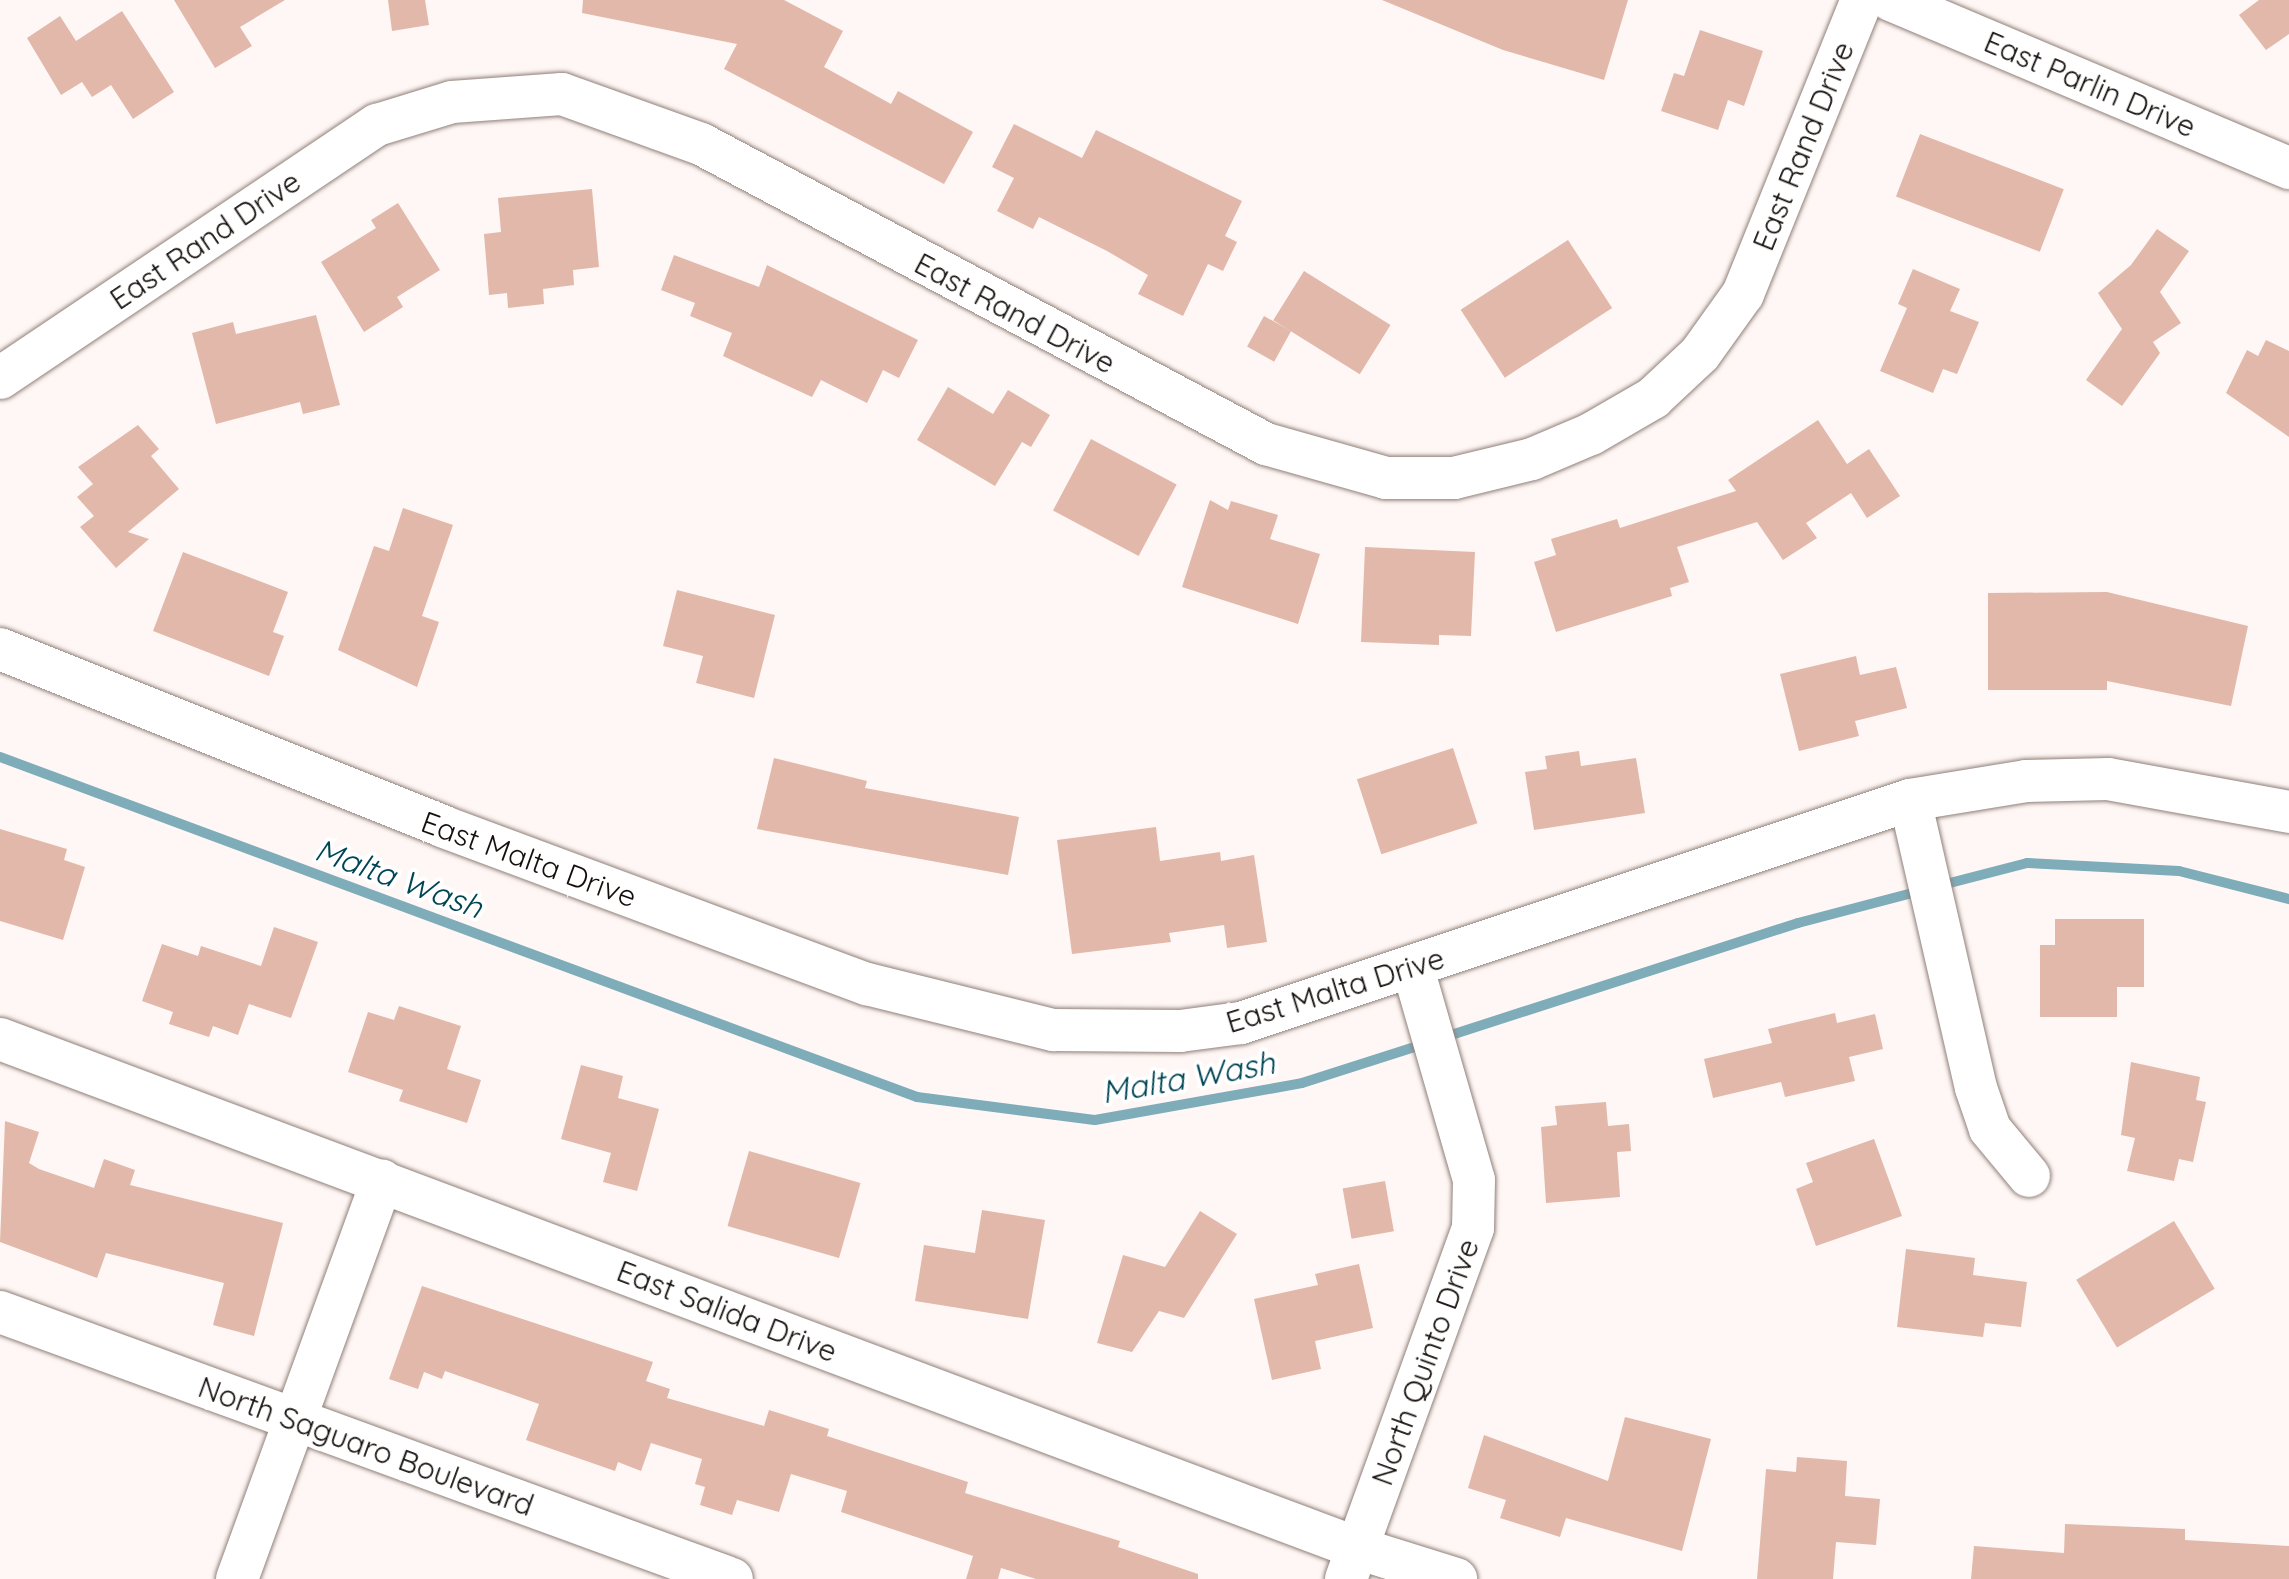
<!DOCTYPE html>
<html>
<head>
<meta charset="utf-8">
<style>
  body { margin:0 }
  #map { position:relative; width:2289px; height:1579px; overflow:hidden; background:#fff7f5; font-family:Quicksand,sans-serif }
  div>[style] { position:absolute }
  .stream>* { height:10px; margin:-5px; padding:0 5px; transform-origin:5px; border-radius:5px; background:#7eacb9 }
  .building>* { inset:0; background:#e1b8a9; transform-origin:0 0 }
  .roads { filter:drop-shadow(0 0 2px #90807a) drop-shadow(0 0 2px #90807a) }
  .minor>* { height:42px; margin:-21px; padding:0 21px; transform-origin:21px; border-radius:21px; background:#fff }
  span { translate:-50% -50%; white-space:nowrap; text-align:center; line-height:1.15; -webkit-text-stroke:8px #fff; paint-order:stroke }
  .street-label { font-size:30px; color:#140f0d }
  .water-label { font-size:32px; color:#004554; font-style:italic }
</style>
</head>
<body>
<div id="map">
  <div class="stream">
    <div style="left:0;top:757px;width:978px;rotate:20.34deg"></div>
    <div style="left:917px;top:1097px;width:179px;rotate:7.4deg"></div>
    <div style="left:1095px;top:1120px;width:210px;rotate:-10.1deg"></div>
    <div style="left:1302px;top:1083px;width:128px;rotate:-17.7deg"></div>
    <div style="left:1942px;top:885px;width:88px;rotate:-14.5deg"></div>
    <div style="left:2027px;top:863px;width:152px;rotate:3deg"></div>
    <div style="left:2179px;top:871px;width:114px;rotate:14.3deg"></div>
    <div style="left:1445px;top:1037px;width:371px;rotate:-17.9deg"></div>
    <div style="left:1798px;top:923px;width:126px;rotate:-14.7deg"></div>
  </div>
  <div class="building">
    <div style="clip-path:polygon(174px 0,285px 0,240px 27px,252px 46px,215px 68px)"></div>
    <div style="clip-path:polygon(388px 0,425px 0,429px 25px,392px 31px)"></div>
    <div style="clip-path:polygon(583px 0,784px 0,843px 31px,824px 67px,891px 104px,898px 91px,973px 132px,944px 184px,724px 69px,737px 44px,582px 13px)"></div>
    <div style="clip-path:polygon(1382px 0,1628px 0,1604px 80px,1503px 50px)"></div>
    <div style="clip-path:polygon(2259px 0,2289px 0,2289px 34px,2266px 50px,2239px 15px)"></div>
    <div style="clip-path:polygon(122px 11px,174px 92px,133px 119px,111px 85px,92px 97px,82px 82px,61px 95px,27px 38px,60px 16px,76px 41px)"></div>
    <div style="clip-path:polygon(1700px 30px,1763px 51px,1744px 106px,1728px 100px,1718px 130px,1661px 111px,1674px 73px,1684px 76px)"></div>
    <div style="clip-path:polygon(1014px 124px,1082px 158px,1096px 130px,1242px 201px,1225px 236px,1237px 242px,1223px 271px,1208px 264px,1183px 316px,1138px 294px,1148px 275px,1107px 251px,1039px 217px,1033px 229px,997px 211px,1014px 178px,992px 167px)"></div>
    <div style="left:1920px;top:134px;width:154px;height:67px;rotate:21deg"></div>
    <div style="clip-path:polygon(592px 189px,599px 267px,573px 270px,574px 285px,543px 289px,544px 304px,508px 308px,507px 293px,489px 295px,484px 234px,501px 232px,498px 198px)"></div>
    <div style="clip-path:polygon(398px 203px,440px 270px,397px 297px,403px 307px,364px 332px,321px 262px,376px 228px,371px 220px)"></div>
    <div style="clip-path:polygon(2157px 229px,2189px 251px,2160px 292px,2181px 323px,2153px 342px,2160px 353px,2122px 406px,2086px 380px,2122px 329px,2098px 293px,2131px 265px)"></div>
    <div style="left:1568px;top:240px;width:81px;height:128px;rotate:57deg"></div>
    <div style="clip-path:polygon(674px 255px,759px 287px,767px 265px,918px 340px,899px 378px,883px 370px,867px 403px,821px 380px,812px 397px,723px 356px,732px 333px,690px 316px,695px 303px,661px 290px)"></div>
    <div style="clip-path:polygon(1913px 269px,1960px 289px,1950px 311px,1979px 322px,1957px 374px,1943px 369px,1933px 393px,1880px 371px,1907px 308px,1898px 304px)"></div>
    <div style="left:1304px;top:271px;width:102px;height:58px;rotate:32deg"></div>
    <div style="clip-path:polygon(316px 315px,340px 405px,303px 414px,300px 402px,216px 424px,192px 333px,233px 322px,236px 334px)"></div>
    <div style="left:1264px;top:316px;width:31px;height:35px;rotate:29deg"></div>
    <div style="clip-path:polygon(2266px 340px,2289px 351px,2289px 437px,2226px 393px,2247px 350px,2258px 356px)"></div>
    <div style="clip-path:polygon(948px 387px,993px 414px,1008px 390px,1050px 415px,1031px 447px,1022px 442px,995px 486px,917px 440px)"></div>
    <div style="clip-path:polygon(1818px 420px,1847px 464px,1869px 449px,1900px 496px,1867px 518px,1851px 493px,1806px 523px,1817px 538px,1783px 560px,1757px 522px,1677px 547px,1689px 582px,1670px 588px,1672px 596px,1556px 632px,1534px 562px,1556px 555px,1551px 539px,1617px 519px,1620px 528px,1736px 491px,1728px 480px)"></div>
    <div style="clip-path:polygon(138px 425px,159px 449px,151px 456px,179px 489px,128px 532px,149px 539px,116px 568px,80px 527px,94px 516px,77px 497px,93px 484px,78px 467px)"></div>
    <div style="left:1091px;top:439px;width:97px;height:81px;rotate:28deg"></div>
    <div style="clip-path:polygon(1210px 500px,1228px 510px,1231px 501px,1278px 515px,1270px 539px,1320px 554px,1298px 624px,1182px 587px)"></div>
    <div style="clip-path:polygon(403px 508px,453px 525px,422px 616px,439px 622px,417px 687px,338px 650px,374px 546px,389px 551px)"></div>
    <div style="clip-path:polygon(1365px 547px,1475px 552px,1471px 636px,1439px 635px,1439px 645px,1361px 642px)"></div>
    <div style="clip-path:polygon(183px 552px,288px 592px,273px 632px,284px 636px,269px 676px,153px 631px)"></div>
    <div style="clip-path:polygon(677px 590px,775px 615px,754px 698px,696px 683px,703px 656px,663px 646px)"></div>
    <div style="clip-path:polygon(2107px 592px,2248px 626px,2231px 706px,2107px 681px,2107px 690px,1988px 690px,1988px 593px)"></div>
    <div style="clip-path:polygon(1856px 656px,1860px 675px,1896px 667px,1907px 708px,1855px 721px,1859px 736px,1799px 751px,1780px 674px)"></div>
    <div style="left:1453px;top:748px;width:79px;height:101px;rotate:72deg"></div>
    <div style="clip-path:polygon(1579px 751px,1581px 766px,1636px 758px,1645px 813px,1534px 830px,1525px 772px,1547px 769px,1545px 756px)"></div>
    <div style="clip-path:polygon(774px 758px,867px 781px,865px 788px,1019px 817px,1008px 875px,757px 829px)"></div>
    <div style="clip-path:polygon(1156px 827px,1160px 861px,1220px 852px,1221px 861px,1254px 855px,1267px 942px,1227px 948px,1224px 925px,1169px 933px,1171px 942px,1072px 954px,1057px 840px)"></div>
    <div style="clip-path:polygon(0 829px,67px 849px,64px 860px,85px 867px,63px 940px,0 921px)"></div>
    <div style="clip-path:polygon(2055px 919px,2144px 919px,2144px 987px,2117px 987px,2117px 1017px,2040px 1017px,2040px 945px,2055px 945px)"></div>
    <div style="clip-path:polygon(274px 927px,318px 942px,291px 1018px,249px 1004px,238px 1035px,213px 1026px,209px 1037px,169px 1024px,173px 1012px,142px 1001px,162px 944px,198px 956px,201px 946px,261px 966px)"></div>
    <div style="clip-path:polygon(399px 1006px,461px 1026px,447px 1069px,481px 1080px,467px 1123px,399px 1101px,403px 1090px,348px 1072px,368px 1012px,394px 1020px)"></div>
    <div style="clip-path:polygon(1835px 1013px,1837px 1023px,1875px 1014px,1883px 1049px,1849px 1057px,1855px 1081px,1785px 1097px,1781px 1082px,1713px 1098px,1704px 1059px,1772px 1043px,1768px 1029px)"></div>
    <div style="clip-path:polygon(2131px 1062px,2200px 1077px,2196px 1100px,2206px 1102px,2193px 1162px,2179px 1159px,2174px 1181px,2127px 1171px,2135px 1138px,2121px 1135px)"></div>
    <div style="clip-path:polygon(581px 1065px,623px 1076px,618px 1098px,659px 1109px,637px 1191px,603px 1182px,611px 1153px,561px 1139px)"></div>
    <div style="clip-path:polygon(1606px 1102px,1608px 1126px,1629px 1124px,1631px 1151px,1617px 1152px,1620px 1197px,1546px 1203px,1541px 1127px,1557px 1125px,1555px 1106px)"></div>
    <div style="clip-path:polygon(5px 1121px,39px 1132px,29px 1163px,39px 1169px,94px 1188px,104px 1159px,135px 1170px,130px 1185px,283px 1223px,254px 1336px,213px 1325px,224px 1283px,106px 1253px,97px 1278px,0 1242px)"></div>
    <div style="clip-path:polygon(1874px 1139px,1902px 1216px,1816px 1246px,1796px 1189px,1813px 1182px,1806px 1163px)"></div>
    <div style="left:749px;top:1151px;width:116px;height:78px;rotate:16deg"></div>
    <div style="left:1385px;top:1181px;width:51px;height:43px;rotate:80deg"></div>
    <div style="clip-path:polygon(982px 1210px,1045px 1220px,1028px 1319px,915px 1301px,924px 1245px,975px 1253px)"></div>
    <div style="clip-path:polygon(1200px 1211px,1237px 1234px,1184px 1318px,1159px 1311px,1132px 1352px,1097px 1343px,1123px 1255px,1165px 1267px)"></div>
    <div style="left:2174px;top:1221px;width:79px;height:114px;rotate:59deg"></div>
    <div style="clip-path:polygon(1906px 1249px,1975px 1258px,1973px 1275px,2027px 1282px,2021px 1327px,1985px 1323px,1983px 1337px,1897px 1327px)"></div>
    <div style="clip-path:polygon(1359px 1264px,1373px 1328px,1315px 1341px,1321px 1369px,1272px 1380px,1254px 1299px,1318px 1285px,1315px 1274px)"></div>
    <div style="clip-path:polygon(422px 1286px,653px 1362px,646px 1381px,670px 1389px,667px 1398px,764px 1426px,769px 1410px,829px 1429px,827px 1436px,968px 1482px,965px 1493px,1120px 1541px,1118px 1547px,1198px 1574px,1198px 1579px,1036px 1579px,1001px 1568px,998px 1579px,966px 1579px,973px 1556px,841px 1512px,847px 1491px,791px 1474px,779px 1512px,737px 1500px,732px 1515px,700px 1505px,705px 1487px,695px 1484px,702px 1459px,651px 1443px,641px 1471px,618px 1462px,615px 1471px,526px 1440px,539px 1404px,445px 1371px,442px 1379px,424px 1372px,418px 1389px,389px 1379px)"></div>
    <div style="clip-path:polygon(1625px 1417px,1711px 1439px,1682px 1551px,1566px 1518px,1560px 1537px,1500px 1518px,1506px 1500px,1468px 1488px,1484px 1435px,1608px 1481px)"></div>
    <div style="clip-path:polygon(1797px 1457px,1847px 1461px,1845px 1496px,1880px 1499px,1876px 1545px,1836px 1542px,1833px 1579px,1757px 1579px,1766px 1469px,1796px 1472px)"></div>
    <div style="clip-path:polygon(2065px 1524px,2185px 1529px,2185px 1540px,2289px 1546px,2289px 1579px,1971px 1579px,1974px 1546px,2064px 1553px)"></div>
  </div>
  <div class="roads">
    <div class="minor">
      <div style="left:1891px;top:0;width:432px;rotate:22.9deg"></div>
      <div style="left:0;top:378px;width:454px;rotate:-33.9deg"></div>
      <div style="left:377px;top:125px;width:78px;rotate:-17deg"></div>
      <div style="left:452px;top:102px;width:110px;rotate:-4.2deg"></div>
      <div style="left:562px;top:94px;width:148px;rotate:19.8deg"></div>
      <div style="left:701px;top:144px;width:640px;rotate:27.97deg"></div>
      <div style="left:1266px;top:444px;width:125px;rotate:15.8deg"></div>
      <div style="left:1386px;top:478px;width:68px"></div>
      <div style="left:1454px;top:478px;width:80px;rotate:-13.7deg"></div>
      <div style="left:1532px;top:459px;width:64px;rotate:-23deg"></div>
      <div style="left:1591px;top:434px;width:72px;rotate:-30.1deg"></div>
      <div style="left:1653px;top:398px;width:64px;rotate:-43.1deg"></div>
      <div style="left:1700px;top:354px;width:74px;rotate:-54.4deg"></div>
      <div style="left:1743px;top:294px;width:317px;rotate:-68deg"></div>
      <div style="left:0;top:649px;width:478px;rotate:21.8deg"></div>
      <div style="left:444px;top:827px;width:451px;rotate:20.4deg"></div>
      <div style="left:867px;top:984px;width:192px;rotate:13.9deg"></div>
      <div style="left:1053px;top:1030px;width:127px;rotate:0.5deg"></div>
      <div style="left:1180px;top:1031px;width:62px;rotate:-7.5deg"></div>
      <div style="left:1241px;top:1023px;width:705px;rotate:-18.43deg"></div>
      <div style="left:1910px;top:800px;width:118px;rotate:-9.3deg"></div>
      <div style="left:2026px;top:781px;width:82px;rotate:-1.4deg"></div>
      <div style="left:2108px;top:779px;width:184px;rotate:10.3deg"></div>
      <div style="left:1910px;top:800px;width:295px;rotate:77.1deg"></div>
      <div style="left:1976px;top:1088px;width:43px;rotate:71.1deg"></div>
      <div style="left:1990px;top:1129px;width:61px;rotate:50.3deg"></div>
      <div style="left:0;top:1039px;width:1449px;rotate:20.56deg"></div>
      <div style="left:1357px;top:1548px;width:104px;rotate:17.4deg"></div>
      <div style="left:0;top:1312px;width:779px;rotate:20.04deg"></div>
      <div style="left:237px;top:1579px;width:424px;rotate:-70deg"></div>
      <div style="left:1346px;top:1579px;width:373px;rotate:-70.1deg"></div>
      <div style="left:1473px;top:1228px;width:48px;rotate:-88.8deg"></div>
      <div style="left:1474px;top:1180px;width:221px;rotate:-106.1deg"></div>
    </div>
  </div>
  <div class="street-label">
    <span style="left:2090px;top:84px;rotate:23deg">East Parlin Drive</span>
    <span style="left:1803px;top:146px;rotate:-68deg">East Rand Drive</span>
    <span style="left:205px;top:240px;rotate:-34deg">East Rand Drive</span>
    <span style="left:1015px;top:313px;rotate:28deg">East Rand Drive</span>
    <span style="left:529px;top:859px;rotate:20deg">East Malta Drive</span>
    <span style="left:1335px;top:990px;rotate:-17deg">East Malta Drive</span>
    <span style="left:727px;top:1311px;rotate:21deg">East Salida Drive</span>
    <span style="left:1425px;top:1362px;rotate:-70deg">North Quinto Drive</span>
    <span style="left:366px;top:1446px;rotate:20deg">North Saguaro Boulevard</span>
  </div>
  <div class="water-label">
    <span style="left:399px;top:878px;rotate:20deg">Malta Wash</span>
    <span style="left:1188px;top:1077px;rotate:-10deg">Malta Wash</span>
  </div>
</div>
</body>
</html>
